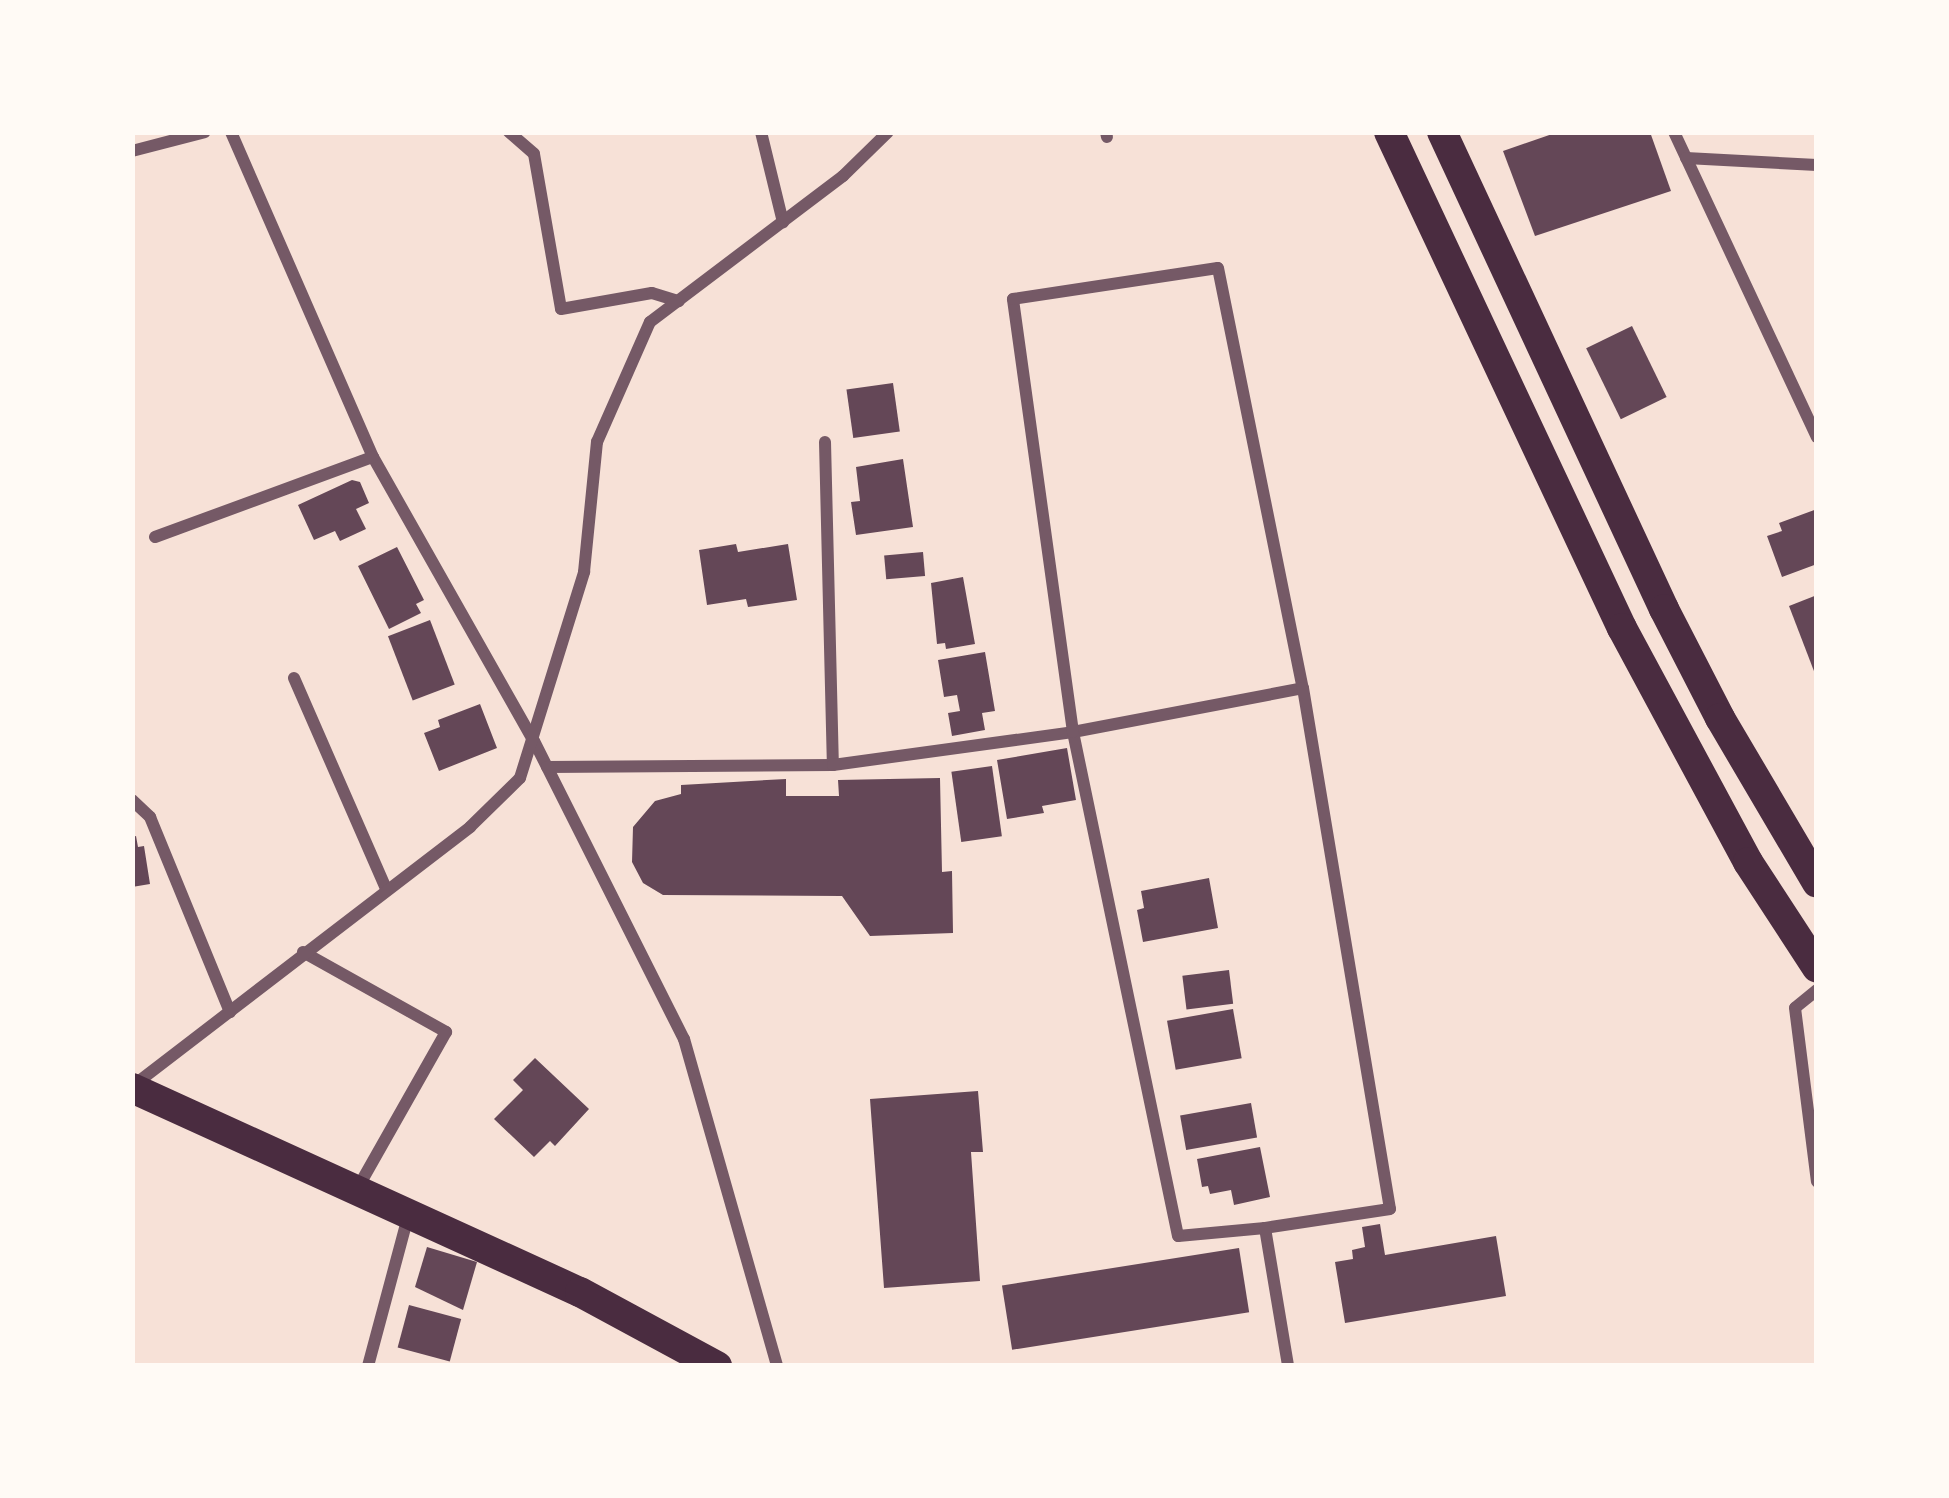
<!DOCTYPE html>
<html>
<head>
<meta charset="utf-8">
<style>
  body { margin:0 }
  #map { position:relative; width:1949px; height:1498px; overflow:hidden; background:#f7e1d7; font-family:"Roboto Condensed",sans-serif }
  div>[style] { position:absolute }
  .building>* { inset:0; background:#644757; transform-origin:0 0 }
  .minor>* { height:12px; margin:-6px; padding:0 6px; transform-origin:6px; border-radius:6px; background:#755966 }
  .primary>* { height:30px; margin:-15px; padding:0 15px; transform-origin:15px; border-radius:15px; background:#4a2c40 }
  span { translate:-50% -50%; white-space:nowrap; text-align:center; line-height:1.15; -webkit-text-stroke:9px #fffaf5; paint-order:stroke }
  .frame { position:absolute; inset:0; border:135px solid #fffaf5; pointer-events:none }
</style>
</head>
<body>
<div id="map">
  <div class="building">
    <div style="clip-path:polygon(1558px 132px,1650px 132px,1671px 191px,1535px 236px,1503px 151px)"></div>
    <div style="left:1632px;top:326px;width:79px;height:51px;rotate:64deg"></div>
    <div style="left:893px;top:383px;width:49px;height:47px;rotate:82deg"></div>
    <div style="clip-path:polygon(903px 459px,913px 527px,856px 535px,851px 502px,860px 501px,856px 467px)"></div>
    <div style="clip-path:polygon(352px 480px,360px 482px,369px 503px,356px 509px,366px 529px,340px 541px,335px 531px,314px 540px,298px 505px)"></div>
    <div style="clip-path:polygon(1817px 509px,1817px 564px,1782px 577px,1767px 536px,1782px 531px,1779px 523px)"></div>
    <div style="clip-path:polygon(736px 544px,738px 552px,788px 544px,797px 600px,748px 607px,746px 599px,707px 605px,699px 550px)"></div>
    <div style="clip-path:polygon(397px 547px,424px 600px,416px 604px,421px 613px,389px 629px,358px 566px)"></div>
    <div style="left:923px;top:552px;width:24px;height:39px;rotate:85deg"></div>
    <div style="clip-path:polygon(963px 577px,975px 644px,946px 649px,945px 643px,937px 644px,931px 583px)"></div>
    <div style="clip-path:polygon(1817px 595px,1817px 679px,1789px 606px)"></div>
    <div style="left:430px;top:620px;width:69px;height:45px;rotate:69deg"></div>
    <div style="clip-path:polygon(985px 652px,995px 711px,982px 713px,985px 730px,952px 736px,948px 713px,960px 711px,957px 695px,944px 697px,938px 660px)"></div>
    <div style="clip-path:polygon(480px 704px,497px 748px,439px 771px,424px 733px,440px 727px,438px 720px)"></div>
    <div style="clip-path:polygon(1067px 748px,1076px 800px,1042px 806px,1044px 813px,1007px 819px,997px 760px)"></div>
    <div style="left:992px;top:766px;width:71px;height:41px;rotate:82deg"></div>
    <div style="clip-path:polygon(940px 778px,942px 872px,952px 871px,953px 933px,870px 936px,842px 896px,663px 895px,643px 883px,632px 862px,633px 827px,655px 801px,681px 794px,681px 785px,786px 779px,786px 796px,839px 796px,838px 780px)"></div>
    <div style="clip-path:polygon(136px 836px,138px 847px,144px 846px,150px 884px,132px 887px,132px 837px)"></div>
    <div style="clip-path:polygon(1209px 878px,1218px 928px,1143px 942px,1137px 910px,1144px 908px,1141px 891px)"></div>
    <div style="left:1229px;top:970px;width:34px;height:47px;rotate:83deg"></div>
    <div style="left:1233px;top:1009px;width:50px;height:67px;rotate:80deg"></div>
    <div style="clip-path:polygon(535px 1058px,589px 1109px,555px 1146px,550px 1141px,534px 1157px,494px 1119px,523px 1090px,513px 1080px)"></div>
    <div style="clip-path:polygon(978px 1091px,983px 1152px,971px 1152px,980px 1281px,884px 1288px,870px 1099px)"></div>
    <div style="left:1251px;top:1103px;width:35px;height:72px;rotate:80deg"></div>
    <div style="clip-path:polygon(1260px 1147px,1270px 1197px,1234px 1205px,1231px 1190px,1210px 1194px,1208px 1186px,1202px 1187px,1197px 1159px)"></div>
    <div style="clip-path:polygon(1380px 1224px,1385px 1255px,1496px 1236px,1506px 1296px,1345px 1323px,1335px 1262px,1353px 1259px,1352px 1250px,1365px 1247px,1362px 1227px)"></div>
    <div style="clip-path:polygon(427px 1247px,477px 1262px,463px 1310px,415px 1287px)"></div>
    <div style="left:1239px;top:1248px;width:65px;height:240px;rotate:81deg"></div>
    <div style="left:409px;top:1305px;width:54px;height:44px;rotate:15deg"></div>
  </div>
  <div class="minor">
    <div style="left:231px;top:132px;width:355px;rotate:66.4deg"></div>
    <div style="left:373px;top:457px;width:326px;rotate:60.5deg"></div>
    <div style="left:534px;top:741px;width:334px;rotate:63.3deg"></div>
    <div style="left:684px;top:1039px;width:340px;rotate:74.1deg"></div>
    <div style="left:509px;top:132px;width:33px;rotate:41deg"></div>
    <div style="left:534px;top:154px;width:157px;rotate:80.1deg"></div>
    <div style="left:561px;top:309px;width:92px;rotate:-10deg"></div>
    <div style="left:652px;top:293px;width:28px;rotate:17deg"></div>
    <div style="left:761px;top:132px;width:93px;rotate:76.3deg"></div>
    <div style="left:1106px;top:132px;width:5px;rotate:79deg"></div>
    <div style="left:1674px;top:132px;width:337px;rotate:64.9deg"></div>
    <div style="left:132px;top:151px;width:75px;rotate:-14.6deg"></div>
    <div style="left:1686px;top:158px;width:131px;rotate:3.1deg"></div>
    <div style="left:825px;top:442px;width:323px;rotate:88.6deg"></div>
    <div style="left:155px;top:537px;width:232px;rotate:-20.2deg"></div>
    <div style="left:294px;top:678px;width:230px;rotate:66.4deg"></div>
    <div style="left:547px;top:767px;width:286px;rotate:-0.4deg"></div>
    <div style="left:833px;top:765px;width:242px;rotate:-7.8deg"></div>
    <div style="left:1073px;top:732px;width:234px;rotate:-10.8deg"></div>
    <div style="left:132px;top:800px;width:25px;rotate:43deg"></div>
    <div style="left:150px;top:817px;width:211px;rotate:67.7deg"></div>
    <div style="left:303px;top:952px;width:164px;rotate:29.2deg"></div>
    <div style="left:446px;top:1032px;width:183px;rotate:119.5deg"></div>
    <div style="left:1817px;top:990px;width:28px;rotate:141deg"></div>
    <div style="left:1795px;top:1008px;width:175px;rotate:82.8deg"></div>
    <div style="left:134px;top:1085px;width:424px;rotate:-37.5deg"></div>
    <div style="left:470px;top:827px;width:70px;rotate:-44.4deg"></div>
    <div style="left:520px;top:778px;width:216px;rotate:-72.7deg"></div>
    <div style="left:584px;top:572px;width:131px;rotate:-84.3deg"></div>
    <div style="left:597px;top:442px;width:131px;rotate:-66.2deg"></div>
    <div style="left:650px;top:322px;width:242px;rotate:-37.1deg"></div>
    <div style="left:843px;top:176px;width:63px;rotate:-44.4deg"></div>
    <div style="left:1265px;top:1228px;width:87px;rotate:174.7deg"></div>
    <div style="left:1178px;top:1236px;width:515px;rotate:-101.77deg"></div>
    <div style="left:1073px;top:732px;width:437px;rotate:-97.9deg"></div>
    <div style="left:1013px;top:299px;width:207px;rotate:-8.6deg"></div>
    <div style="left:1218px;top:268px;width:429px;rotate:78.6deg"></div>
    <div style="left:1303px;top:688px;width:528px;rotate:80.52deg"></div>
    <div style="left:1390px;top:1209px;width:126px;rotate:171.4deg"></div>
    <div style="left:1265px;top:1228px;width:140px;rotate:80.5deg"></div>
    <div style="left:368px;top:1366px;width:154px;rotate:-75deg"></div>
  </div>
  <div class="primary">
    <div style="left:1389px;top:132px;width:548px;rotate:64.84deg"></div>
    <div style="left:1622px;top:628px;width:266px;rotate:61.7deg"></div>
    <div style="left:1748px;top:862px;width:126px;rotate:56.9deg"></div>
    <div style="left:1442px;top:132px;width:526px;rotate:65.04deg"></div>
    <div style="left:1664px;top:609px;width:123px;rotate:62.8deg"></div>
    <div style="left:1720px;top:718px;width:191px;rotate:59.5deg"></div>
    <div style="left:132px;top:1088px;width:492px;rotate:24.5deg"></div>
    <div style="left:580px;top:1292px;width:156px;rotate:28.4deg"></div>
  </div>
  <div class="frame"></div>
</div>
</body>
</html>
